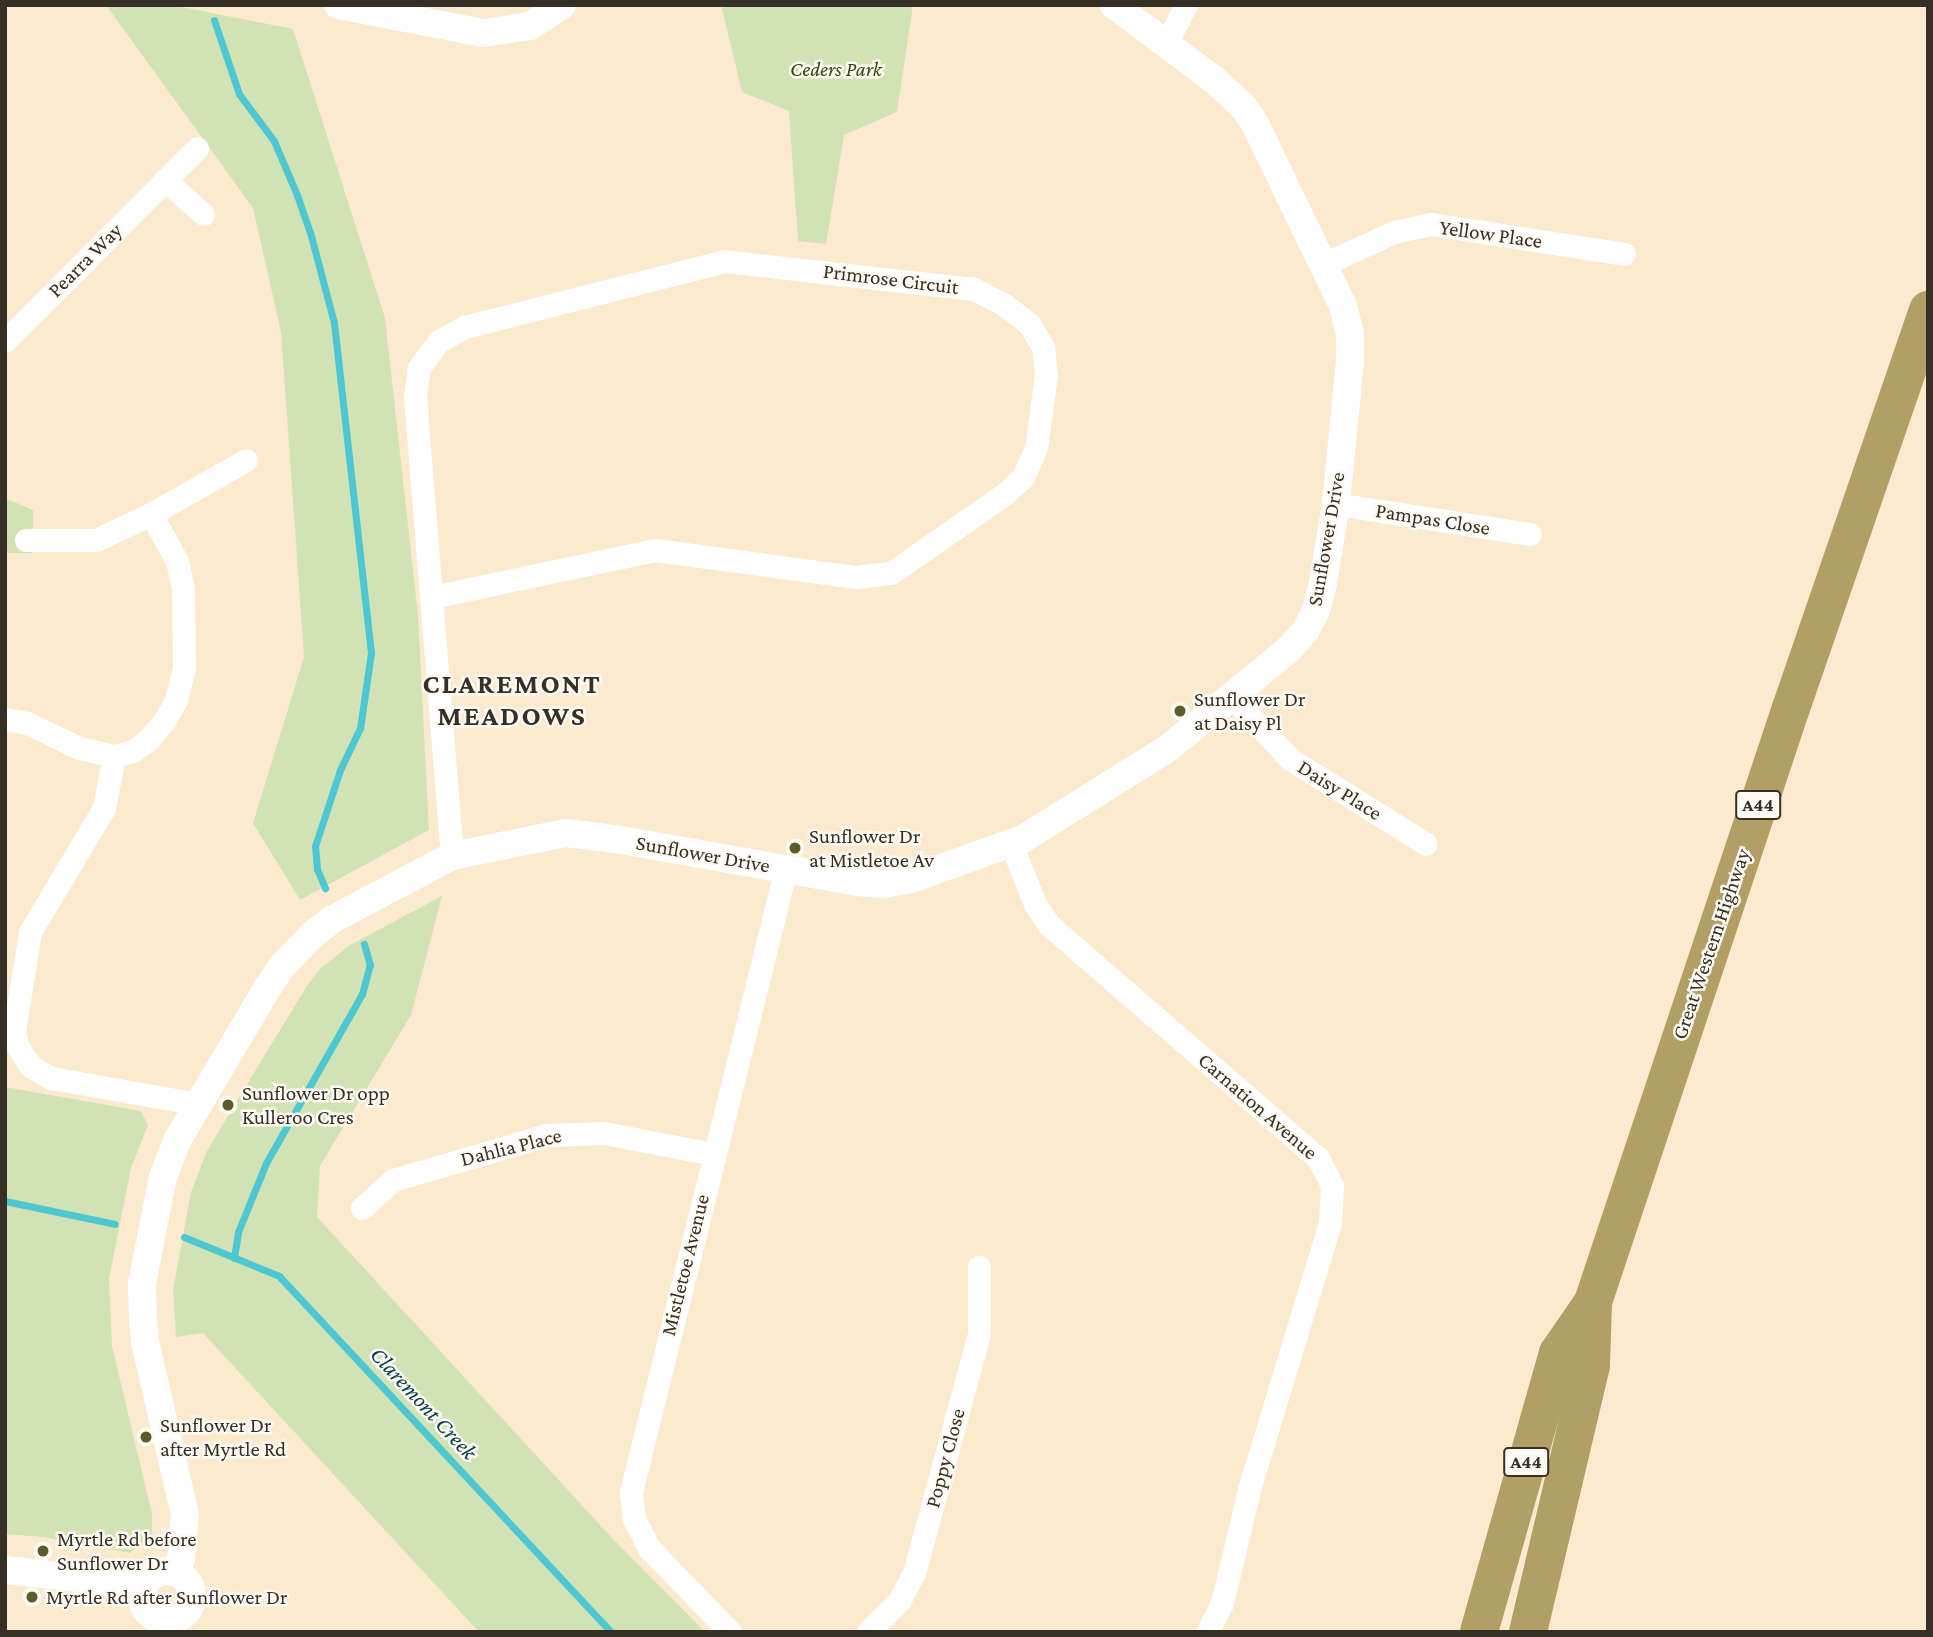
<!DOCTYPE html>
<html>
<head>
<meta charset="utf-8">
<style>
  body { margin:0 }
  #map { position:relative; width:1933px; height:1637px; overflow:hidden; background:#fceacf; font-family:"Crimson Pro",serif }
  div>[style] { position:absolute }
  .green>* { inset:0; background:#d1e3b4 }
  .stream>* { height:7px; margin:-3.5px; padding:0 3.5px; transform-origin:3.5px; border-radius:3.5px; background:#4dc7d2 }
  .minor>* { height:23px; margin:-11.5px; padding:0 11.5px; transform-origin:11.5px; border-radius:11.5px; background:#fff }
  .tertiary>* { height:28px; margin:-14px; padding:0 14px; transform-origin:14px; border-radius:14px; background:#fff }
  .tertiary>.ring { margin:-14px; padding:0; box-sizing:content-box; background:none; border:28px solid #fff; border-radius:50% }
  .trunk>* { height:38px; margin:-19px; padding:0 19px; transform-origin:19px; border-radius:19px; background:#b29f66 }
  .dots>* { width:19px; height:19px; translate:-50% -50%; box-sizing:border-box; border:4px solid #fdfaf4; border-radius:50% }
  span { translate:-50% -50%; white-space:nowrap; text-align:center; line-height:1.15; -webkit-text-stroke:5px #fdfaf4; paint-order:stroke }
  .shield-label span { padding:2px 5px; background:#fdfaf4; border:2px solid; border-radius:5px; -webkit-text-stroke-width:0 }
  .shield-label { font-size:19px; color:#362f25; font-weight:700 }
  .park-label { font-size:21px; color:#36460c; font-style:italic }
  .street-label { font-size:21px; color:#362f25 }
  .poi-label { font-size:21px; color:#362f25 }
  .left { translate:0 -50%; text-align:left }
  .water-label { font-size:23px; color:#033e43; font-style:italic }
  .district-label { font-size:28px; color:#362f25; font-weight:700; letter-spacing:2px }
  .frame { position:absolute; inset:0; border:7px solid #362f25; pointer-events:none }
</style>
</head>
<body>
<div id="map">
  <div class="green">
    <div style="clip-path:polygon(106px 5px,172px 5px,293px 29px,385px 318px,418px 615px,429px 830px,300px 900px,253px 823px,304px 657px,281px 332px,253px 208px)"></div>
    <div style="clip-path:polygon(721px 5px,913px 5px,897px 112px,844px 135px,826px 244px,798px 241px,789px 111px,742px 92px)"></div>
    <div style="clip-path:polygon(5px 498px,33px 510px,33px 553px,5px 553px)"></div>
    <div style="clip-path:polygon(442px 896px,411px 1015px,320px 1166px,317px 1217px,612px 1538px,705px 1632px,479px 1632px,203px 1333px,176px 1337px,173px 1290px,191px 1192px,206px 1153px,220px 1129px,308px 984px,321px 968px,350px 945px)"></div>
    <div style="clip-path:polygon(5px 1087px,141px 1111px,148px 1125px,131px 1168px,109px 1279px,112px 1346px,152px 1514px,152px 1535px,130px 1553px,43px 1537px,5px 1534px)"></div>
  </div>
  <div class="stream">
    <div style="left:214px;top:20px;width:78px;rotate:71.3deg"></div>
    <div style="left:239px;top:94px;width:59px;rotate:53.3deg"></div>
    <div style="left:274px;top:141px;width:59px;rotate:66.9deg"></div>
    <div style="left:297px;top:195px;width:39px;rotate:71deg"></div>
    <div style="left:310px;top:232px;width:94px;rotate:75.2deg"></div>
    <div style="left:334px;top:323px;width:332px;rotate:83.6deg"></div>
    <div style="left:371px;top:653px;width:76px;rotate:98.3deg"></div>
    <div style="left:360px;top:728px;width:47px;rotate:115.5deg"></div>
    <div style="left:340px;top:770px;width:80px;rotate:108.2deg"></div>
    <div style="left:315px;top:846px;width:23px;rotate:85deg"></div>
    <div style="left:317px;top:869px;width:21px;rotate:67deg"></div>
    <div style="left:5px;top:1201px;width:112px;rotate:11.8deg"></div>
    <div style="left:184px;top:1237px;width:103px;rotate:22.3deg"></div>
    <div style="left:279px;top:1276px;width:487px;rotate:47deg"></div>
    <div style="left:234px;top:1258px;width:26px;rotate:-81deg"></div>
    <div style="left:238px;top:1232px;width:74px;rotate:-67.9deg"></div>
    <div style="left:266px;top:1163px;width:194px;rotate:-60.4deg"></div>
    <div style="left:362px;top:994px;width:30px;rotate:-75deg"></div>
    <div style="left:370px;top:965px;width:22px;rotate:-106deg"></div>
  </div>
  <div class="minor">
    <div style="left:1166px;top:43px;width:43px;rotate:-62.2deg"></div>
    <div style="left:165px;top:180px;width:51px;rotate:41.8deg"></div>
    <div style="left:1324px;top:264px;width:77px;rotate:-24.6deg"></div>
    <div style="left:1394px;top:232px;width:38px;rotate:-12deg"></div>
    <div style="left:1431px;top:224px;width:195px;rotate:8.8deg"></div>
    <div style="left:5px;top:341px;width:272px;rotate:-45.1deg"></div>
    <div style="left:1336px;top:504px;width:196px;rotate:8.8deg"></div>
    <div style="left:26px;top:540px;width:70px"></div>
    <div style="left:96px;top:540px;width:61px;rotate:-25.3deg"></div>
    <div style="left:151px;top:514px;width:109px;rotate:-29.6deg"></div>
    <div style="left:432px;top:597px;width:228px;rotate:-11.9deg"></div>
    <div style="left:655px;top:550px;width:203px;rotate:7.7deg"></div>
    <div style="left:856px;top:577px;width:35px;rotate:-7deg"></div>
    <div style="left:891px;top:573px;width:140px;rotate:-34.8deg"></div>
    <div style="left:1006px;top:493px;width:23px;rotate:-43deg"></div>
    <div style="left:1023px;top:477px;width:32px;rotate:-66deg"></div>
    <div style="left:1036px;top:448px;width:74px;rotate:-82.2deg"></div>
    <div style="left:1046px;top:375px;width:28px;rotate:-96deg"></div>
    <div style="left:1043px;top:347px;width:27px;rotate:-121deg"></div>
    <div style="left:1029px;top:324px;width:33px;rotate:-142deg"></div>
    <div style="left:1003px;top:304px;width:34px;rotate:-153deg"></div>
    <div style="left:973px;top:289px;width:250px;rotate:-173.6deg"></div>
    <div style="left:725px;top:261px;width:268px;rotate:165.8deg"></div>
    <div style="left:465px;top:327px;width:30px;rotate:152deg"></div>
    <div style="left:439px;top:341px;width:34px;rotate:127deg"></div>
    <div style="left:419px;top:368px;width:29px;rotate:98deg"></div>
    <div style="left:415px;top:397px;width:460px;rotate:85.4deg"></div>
    <div style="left:1232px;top:697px;width:85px;rotate:46.9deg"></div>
    <div style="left:1290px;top:759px;width:160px;rotate:32deg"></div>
    <div style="left:5px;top:719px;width:22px;rotate:10deg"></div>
    <div style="left:27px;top:723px;width:58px;rotate:25.7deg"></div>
    <div style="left:79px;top:748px;width:36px;rotate:13deg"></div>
    <div style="left:114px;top:756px;width:20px;rotate:-15deg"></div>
    <div style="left:133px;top:751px;width:19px;rotate:-36deg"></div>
    <div style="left:148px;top:740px;width:25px;rotate:-50deg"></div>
    <div style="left:164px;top:721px;width:24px;rotate:-60deg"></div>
    <div style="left:176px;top:700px;width:33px;rotate:-76deg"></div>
    <div style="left:184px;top:668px;width:79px;rotate:-90.7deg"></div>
    <div style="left:183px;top:589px;width:29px;rotate:-102deg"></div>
    <div style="left:177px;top:561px;width:54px;rotate:-119deg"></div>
    <div style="left:114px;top:756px;width:53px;rotate:100.9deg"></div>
    <div style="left:104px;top:808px;width:144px;rotate:120.8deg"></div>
    <div style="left:30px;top:932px;width:100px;rotate:99.2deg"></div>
    <div style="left:14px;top:1031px;width:14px;rotate:78deg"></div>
    <div style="left:17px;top:1045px;width:25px;rotate:58deg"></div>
    <div style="left:30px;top:1066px;width:24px;rotate:30deg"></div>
    <div style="left:51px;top:1078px;width:150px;rotate:10deg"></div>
    <div style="left:1011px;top:844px;width:65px;rotate:68.2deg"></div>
    <div style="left:1035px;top:904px;width:25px;rotate:56deg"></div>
    <div style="left:1049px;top:925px;width:356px;rotate:40.9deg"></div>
    <div style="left:1318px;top:1158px;width:31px;rotate:63deg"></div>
    <div style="left:1332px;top:1186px;width:37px;rotate:93deg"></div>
    <div style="left:1330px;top:1223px;width:279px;rotate:106.9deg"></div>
    <div style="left:1249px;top:1490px;width:116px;rotate:103.4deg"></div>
    <div style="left:1222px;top:1603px;width:33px;rotate:117deg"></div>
    <div style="left:362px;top:1208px;width:42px;rotate:-42.1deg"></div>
    <div style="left:393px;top:1180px;width:160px;rotate:-16.3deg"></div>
    <div style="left:547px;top:1135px;width:57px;rotate:-2deg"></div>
    <div style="left:604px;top:1133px;width:111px;rotate:10.9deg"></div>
    <div style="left:730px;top:1632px;width:117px;rotate:-134deg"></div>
    <div style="left:649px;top:1548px;width:34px;rotate:-117deg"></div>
    <div style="left:634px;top:1518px;width:26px;rotate:-97deg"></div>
    <div style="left:631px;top:1492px;width:643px;rotate:-76.05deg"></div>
    <div style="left:868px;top:1632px;width:44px;rotate:-45deg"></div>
    <div style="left:899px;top:1601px;width:32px;rotate:-62deg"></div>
    <div style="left:914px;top:1573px;width:248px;rotate:-74.8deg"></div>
    <div style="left:979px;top:1334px;width:67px;rotate:-90deg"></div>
  </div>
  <div class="tertiary">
    <div style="left:338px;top:5px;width:148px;rotate:10.9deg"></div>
    <div style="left:483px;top:33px;width:48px;rotate:-8.5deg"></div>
    <div style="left:530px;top:26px;width:38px;rotate:-33deg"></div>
    <div style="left:5px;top:1570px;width:140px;rotate:6.2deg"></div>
    <div class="ring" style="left:142px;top:1571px;width:22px;height:22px"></div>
    <div style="left:175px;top:1572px;width:14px;rotate:-65deg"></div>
    <div style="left:181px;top:1559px;width:44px;rotate:-84.8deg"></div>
    <div style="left:185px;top:1515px;width:178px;rotate:-103deg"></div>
    <div style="left:145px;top:1342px;width:25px;rotate:-95deg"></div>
    <div style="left:143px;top:1317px;width:34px;rotate:-92deg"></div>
    <div style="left:142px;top:1283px;width:108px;rotate:-78.8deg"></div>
    <div style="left:163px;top:1177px;width:41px;rotate:-68.5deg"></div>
    <div style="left:178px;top:1139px;width:173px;rotate:-59.4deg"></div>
    <div style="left:266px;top:990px;width:29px;rotate:-56deg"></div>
    <div style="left:282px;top:966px;width:45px;rotate:-45.9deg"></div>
    <div style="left:313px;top:934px;width:25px;rotate:-37deg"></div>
    <div style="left:333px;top:919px;width:135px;rotate:-27.9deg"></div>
    <div style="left:452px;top:856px;width:116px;rotate:-11.4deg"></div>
    <div style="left:566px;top:833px;width:49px;rotate:7deg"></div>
    <div style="left:615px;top:839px;width:247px;rotate:10deg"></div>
    <div style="left:858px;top:882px;width:25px;rotate:5deg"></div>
    <div style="left:883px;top:884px;width:28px;rotate:-10deg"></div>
    <div style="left:911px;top:879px;width:119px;rotate:-19.7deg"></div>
    <div style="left:1023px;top:839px;width:170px;rotate:-32deg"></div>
    <div style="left:1167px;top:749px;width:158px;rotate:-39.3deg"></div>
    <div style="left:1289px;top:649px;width:25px;rotate:-48deg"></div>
    <div style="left:1306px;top:630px;width:25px;rotate:-64deg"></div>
    <div style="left:1317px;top:607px;width:25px;rotate:-76deg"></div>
    <div style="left:1323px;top:583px;width:80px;rotate:-80.7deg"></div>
    <div style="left:1336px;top:504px;width:144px;rotate:-84.4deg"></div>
    <div style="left:1350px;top:361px;width:27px;rotate:-90deg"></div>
    <div style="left:1350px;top:334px;width:29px;rotate:-104deg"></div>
    <div style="left:1343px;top:306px;width:202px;rotate:-115.8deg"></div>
    <div style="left:1255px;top:124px;width:22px;rotate:-124deg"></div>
    <div style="left:1243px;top:106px;width:40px;rotate:-138deg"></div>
    <div style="left:1213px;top:79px;width:124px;rotate:-143.2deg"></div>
  </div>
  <div class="trunk">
    <div style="left:1479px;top:1632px;width:290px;rotate:-74.2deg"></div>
    <div style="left:1558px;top:1353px;width:62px;rotate:-55.5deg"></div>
    <div style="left:1528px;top:1632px;width:273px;rotate:-76.7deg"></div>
    <div style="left:1591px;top:1366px;width:64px;rotate:-88.2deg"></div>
    <div style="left:1593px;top:1302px;width:626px;rotate:-71.57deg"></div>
    <div style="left:1791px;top:708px;width:421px;rotate:-71deg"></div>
  </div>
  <div class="dots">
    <div style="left:1180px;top:711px;background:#5a5d2a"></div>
    <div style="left:795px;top:848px;background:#5a5d2a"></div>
    <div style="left:228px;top:1105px;background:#5a5d2a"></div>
    <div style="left:146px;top:1437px;background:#5a5d2a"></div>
    <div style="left:43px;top:1551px;background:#5a5d2a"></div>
    <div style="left:32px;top:1597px;background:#5a5d2a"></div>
  </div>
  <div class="shield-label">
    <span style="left:1758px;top:805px">A44</span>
    <span style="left:1526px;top:1462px">A44</span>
  </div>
  <div class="park-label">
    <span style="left:836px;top:69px">Ceders Park</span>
  </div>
  <div class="street-label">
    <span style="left:1491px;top:234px;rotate:8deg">Yellow Place</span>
    <span style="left:85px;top:260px;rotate:-45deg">Pearra Way</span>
    <span style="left:891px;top:279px;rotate:7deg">Primrose Circuit</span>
    <span style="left:1433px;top:519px;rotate:9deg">Pampas Close</span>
    <span style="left:1326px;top:539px;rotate:-80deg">Sunflower Drive</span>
    <span style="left:1340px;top:790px;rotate:32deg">Daisy Place</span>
    <span style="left:703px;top:854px;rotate:10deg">Sunflower Drive</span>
    <span style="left:1711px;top:944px;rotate:-71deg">Great Western Highway</span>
    <span style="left:1258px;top:1106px;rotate:41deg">Carnation Avenue</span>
    <span style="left:511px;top:1147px;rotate:-14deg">Dahlia Place</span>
    <span style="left:685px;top:1265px;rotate:-76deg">Mistletoe Avenue</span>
    <span style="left:945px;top:1458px;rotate:-75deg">Poppy Close</span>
  </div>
  <div class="poi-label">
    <span class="left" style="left:1194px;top:711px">Sunflower Dr<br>at Daisy Pl</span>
    <span class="left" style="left:809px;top:848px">Sunflower Dr<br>at Mistletoe Av</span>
    <span class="left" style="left:242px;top:1105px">Sunflower Dr opp<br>Kulleroo Cres</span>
    <span class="left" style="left:160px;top:1437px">Sunflower Dr<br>after Myrtle Rd</span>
    <span class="left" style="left:57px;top:1551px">Myrtle Rd before<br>Sunflower Dr</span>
    <span class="left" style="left:46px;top:1597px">Myrtle Rd after Sunflower Dr</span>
  </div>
  <div class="water-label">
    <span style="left:424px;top:1403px;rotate:47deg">Claremont Creek</span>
  </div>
  <div class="district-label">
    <span style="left:512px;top:700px">CLAREMONT<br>MEADOWS</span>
  </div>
  <div class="frame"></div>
</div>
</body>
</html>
